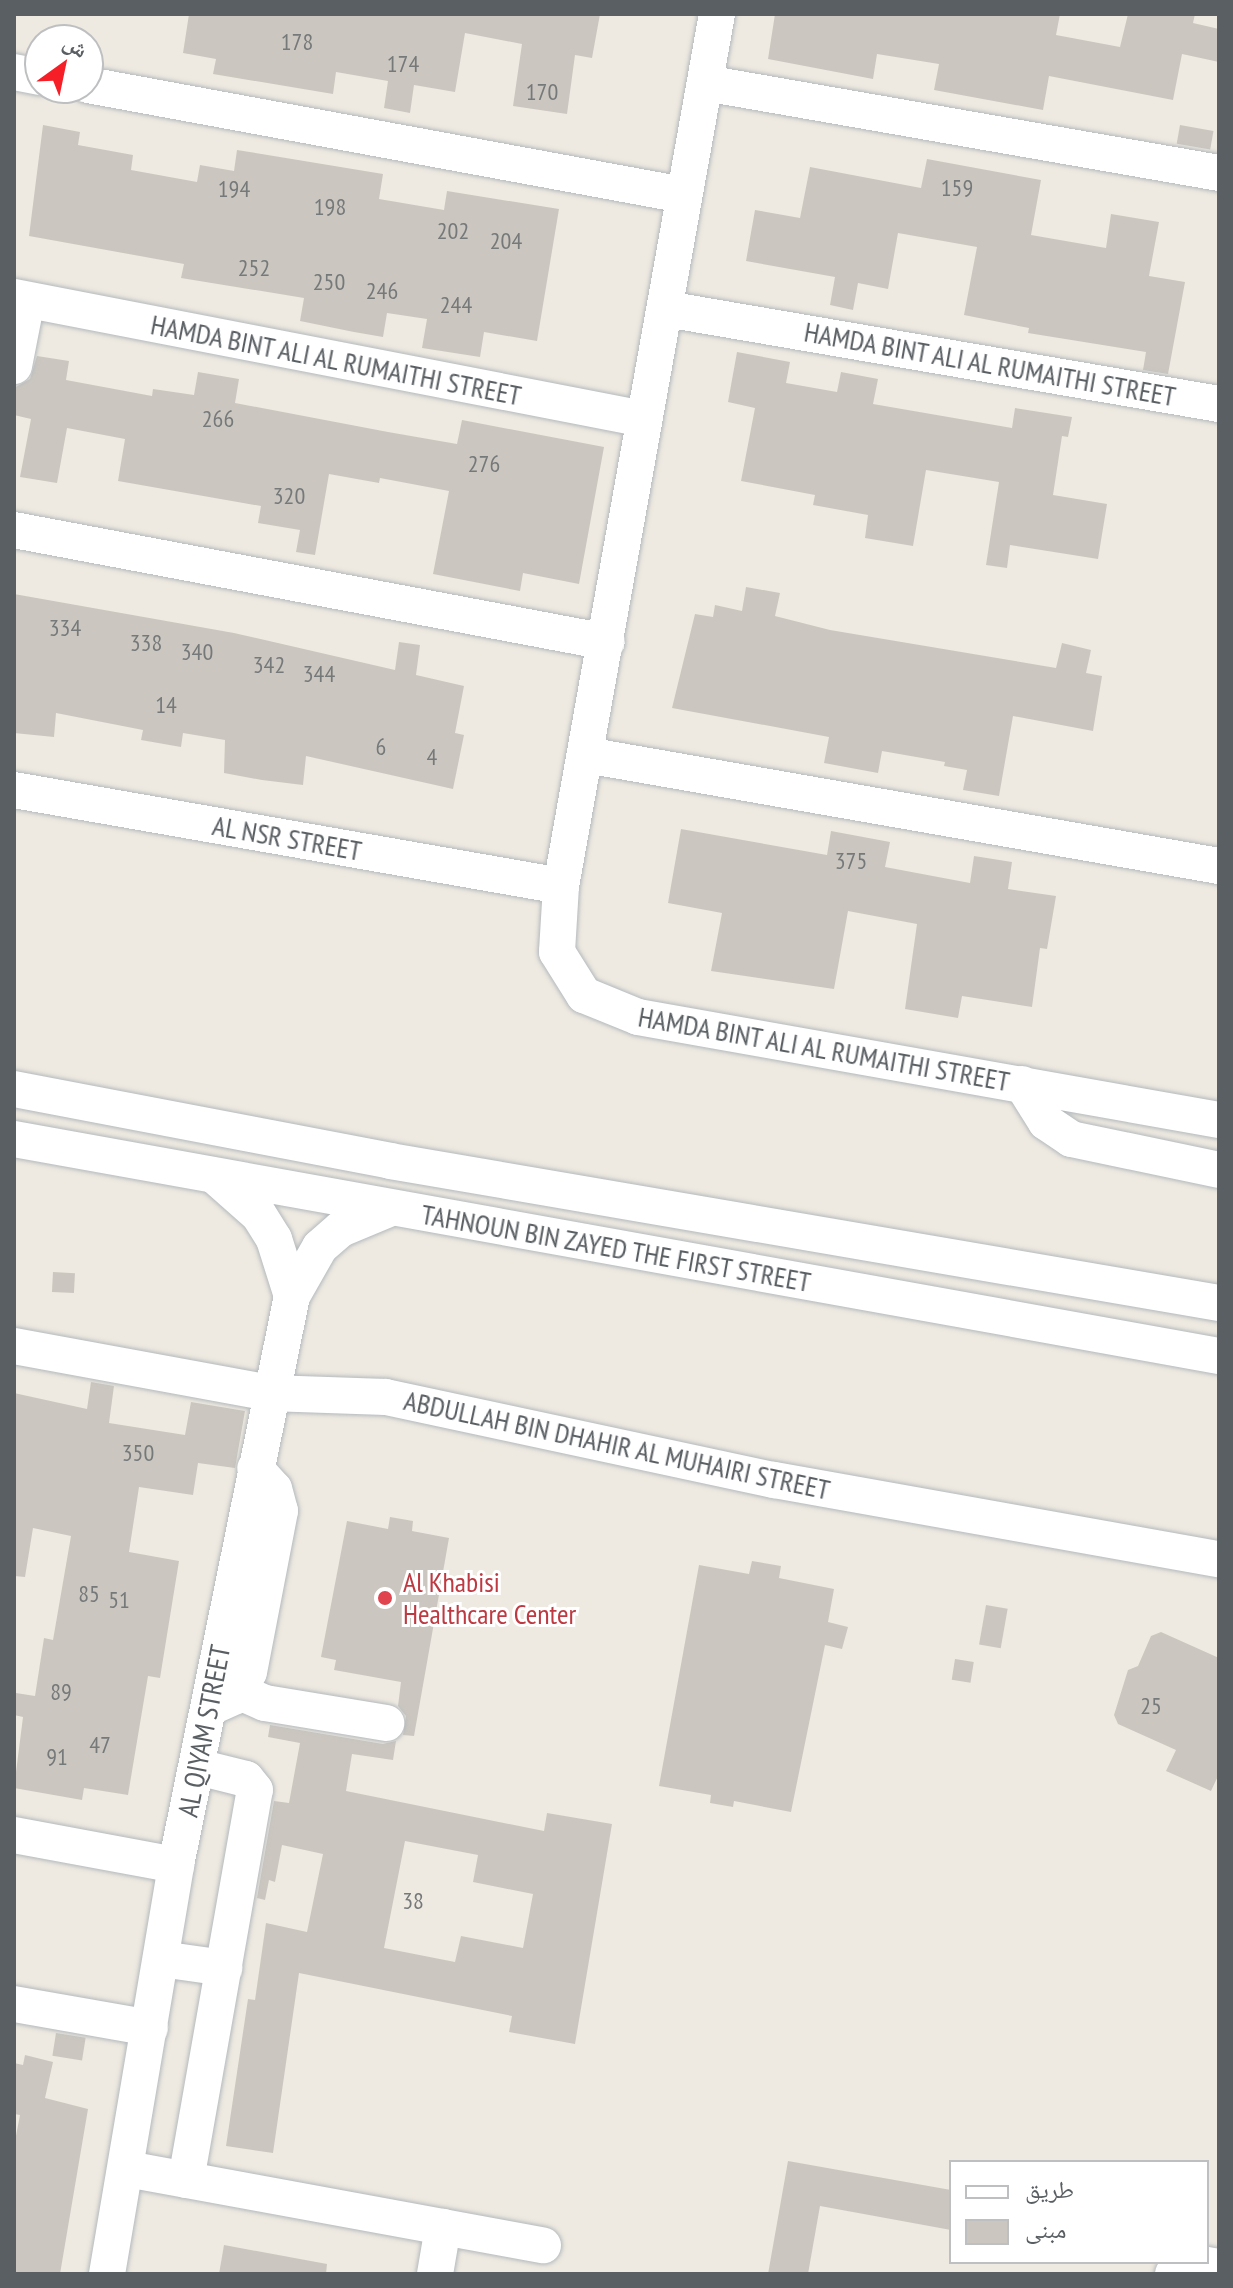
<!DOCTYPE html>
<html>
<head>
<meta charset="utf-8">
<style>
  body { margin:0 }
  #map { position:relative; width:1233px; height:2288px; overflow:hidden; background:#eeeae1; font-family:"PT Sans Narrow","Noto Naskh Arabic",sans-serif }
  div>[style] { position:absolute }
  .building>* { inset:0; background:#cbc7c0; transform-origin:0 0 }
  .roads { filter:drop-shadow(0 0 2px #b4b9bd) drop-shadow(0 0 2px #b4b9bd) }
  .minor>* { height:36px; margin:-18px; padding:0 18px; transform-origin:18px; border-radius:18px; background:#fff }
  .dots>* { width:22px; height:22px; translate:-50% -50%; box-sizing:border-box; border:4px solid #fff; border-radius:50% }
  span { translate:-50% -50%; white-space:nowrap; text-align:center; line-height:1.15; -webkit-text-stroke:6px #fff; paint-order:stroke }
  .number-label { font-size:24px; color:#76797a }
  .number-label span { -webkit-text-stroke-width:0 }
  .street-label { font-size:28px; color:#5a5f63 }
  .health-label { font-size:28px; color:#be3a42 }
  .left { translate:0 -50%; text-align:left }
  .frame { position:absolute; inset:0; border:16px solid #5a5f63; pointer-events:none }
  .legend { position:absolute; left:949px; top:2160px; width:260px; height:104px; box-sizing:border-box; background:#fff; border:2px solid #bdbfc1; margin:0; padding:10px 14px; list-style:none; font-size:24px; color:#5a5f63 }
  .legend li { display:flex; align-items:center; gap:16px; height:40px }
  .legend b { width:40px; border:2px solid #bdbfc1 }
  .north { position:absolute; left:24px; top:24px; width:80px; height:80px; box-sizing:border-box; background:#fff; border:2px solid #bdbfc1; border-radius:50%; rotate:33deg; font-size:22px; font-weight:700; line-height:32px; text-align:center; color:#5a5f63 }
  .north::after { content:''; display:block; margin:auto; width:28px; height:36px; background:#f61f27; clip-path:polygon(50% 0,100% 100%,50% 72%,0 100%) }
</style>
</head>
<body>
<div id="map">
  <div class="building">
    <div style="clip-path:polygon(189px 14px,600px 14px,592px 58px,575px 55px,567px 114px,513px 106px,522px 44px,465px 33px,455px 92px,414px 85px,410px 113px,384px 108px,388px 81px,336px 72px,333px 94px,213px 74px,216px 59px,183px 53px)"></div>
    <div style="clip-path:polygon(775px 14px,1060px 14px,1056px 35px,1120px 47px,1128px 14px,1195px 14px,1193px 23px,1219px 29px,1219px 62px,1182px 54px,1173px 100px,1049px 76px,1043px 110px,934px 90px,939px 64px,877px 54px,873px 79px,768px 59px)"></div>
    <div style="clip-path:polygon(43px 125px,80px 132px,78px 145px,133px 155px,131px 170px,197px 182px,200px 165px,234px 171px,237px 150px,383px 174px,379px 199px,444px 210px,447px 191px,559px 209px,537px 341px,484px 332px,480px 357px,422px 348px,427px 319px,387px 313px,383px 337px,354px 332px,300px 321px,304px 298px,181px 278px,184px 264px,29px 236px)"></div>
    <div style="left:1180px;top:125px;width:34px;height:19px;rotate:10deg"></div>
    <div style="clip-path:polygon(927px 159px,1041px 180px,1031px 235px,1106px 248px,1111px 214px,1159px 222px,1149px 276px,1185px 282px,1168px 374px,1143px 370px,1146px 352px,1028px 333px,1029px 328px,964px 315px,977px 247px,898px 233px,888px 289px,858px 283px,853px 310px,830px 305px,835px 277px,746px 261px,755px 210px,800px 218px,810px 167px,921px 188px)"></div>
    <div style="clip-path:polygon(737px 352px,790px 362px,786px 383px,837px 392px,841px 372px,878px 379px,873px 404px,1012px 428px,1015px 408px,1072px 417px,1068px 437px,1062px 436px,1053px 495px,1107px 504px,1098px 559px,1010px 545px,1007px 568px,986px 565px,999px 482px,926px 470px,913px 546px,865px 538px,868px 515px,813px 505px,815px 495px,741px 481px,755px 408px,728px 402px)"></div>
    <div style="clip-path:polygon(37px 356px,69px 361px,66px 380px,152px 396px,153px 389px,194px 395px,198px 372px,239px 379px,235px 403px,388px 432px,457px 444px,462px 420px,604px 447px,579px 584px,523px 573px,520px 591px,433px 574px,449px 491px,380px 478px,379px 483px,329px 474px,315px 555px,296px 552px,300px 530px,258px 523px,261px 506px,118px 481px,125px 439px,67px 428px,57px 483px,20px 477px,31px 419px,14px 415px,14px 388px,30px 379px)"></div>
    <div style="clip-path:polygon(746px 587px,780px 593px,775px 616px,830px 630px,1056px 668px,1062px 643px,1091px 650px,1086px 673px,1102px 676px,1093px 731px,1013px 716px,999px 796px,963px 790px,967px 770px,944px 766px,945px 762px,882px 751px,878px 773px,824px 763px,829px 737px,672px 708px,695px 614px,713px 617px,715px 605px,742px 611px)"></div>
    <div style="clip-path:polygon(14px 594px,234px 633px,395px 670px,399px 642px,420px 645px,416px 675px,464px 686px,455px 733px,464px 735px,453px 789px,306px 756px,303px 785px,262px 780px,224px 773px,225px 740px,183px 733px,181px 747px,141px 740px,143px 730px,56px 713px,54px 737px,14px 733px)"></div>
    <div style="clip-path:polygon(681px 829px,827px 855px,831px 831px,890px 842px,885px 867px,970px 883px,974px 856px,1012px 862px,1008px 889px,1056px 896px,1047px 949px,1040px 948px,1032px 1007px,962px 996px,958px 1018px,905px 1009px,917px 924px,848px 911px,834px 989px,711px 971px,722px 913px,668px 903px)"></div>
    <div style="left:53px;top:1272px;width:22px;height:20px;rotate:3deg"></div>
    <div style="clip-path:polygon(91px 1382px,114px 1386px,109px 1423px,185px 1435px,191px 1402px,245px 1411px,235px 1468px,198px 1463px,193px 1495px,139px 1487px,129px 1552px,179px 1561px,160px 1678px,148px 1676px,128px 1795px,84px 1788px,82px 1800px,14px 1788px,23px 1717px,14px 1715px,16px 1693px,35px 1696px,44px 1638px,53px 1640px,71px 1536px,33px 1528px,25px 1577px,14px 1576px,14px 1393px,87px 1409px)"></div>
    <div style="clip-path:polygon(390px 1517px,413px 1521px,412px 1531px,449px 1538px,414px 1736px,403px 1735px,406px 1716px,398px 1706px,401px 1682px,334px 1670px,336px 1660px,321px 1657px,347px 1521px,388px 1529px)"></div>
    <div style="clip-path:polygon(752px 1561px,781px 1566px,779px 1578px,834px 1589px,828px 1622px,848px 1627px,842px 1649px,825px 1645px,791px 1812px,734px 1801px,733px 1807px,710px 1803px,711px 1795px,659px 1786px,699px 1565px,749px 1574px)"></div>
    <div style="left:986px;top:1605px;width:22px;height:40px;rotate:10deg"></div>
    <div style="clip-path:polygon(1161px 1632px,1219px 1658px,1219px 1774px,1211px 1791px,1166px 1771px,1176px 1750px,1118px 1724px,1114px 1715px,1128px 1670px,1138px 1666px,1151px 1636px)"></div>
    <div style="left:955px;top:1659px;width:19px;height:21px;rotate:9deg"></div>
    <div style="clip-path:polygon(evenodd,270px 1725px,383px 1744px,396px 1741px,393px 1760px,352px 1754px,346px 1791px,544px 1831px,547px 1813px,612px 1824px,575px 2044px,509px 2032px,512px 2016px,299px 1973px,273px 2153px,226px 2146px,248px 1999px,255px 2000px,266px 1923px,307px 1932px,323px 1854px,282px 1845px,275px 1882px,269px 1880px,265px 1900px,257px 1898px,274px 1801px,289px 1803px,300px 1743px,268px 1737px,270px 1725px,405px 1841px,478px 1855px,473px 1882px,533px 1894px,523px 1948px,461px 1936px,455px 1962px,384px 1948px,405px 1841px)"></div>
    <div style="left:56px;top:2033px;width:30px;height:23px;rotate:9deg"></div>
    <div style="clip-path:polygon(25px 2055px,53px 2062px,45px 2098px,88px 2109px,60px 2274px,14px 2274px,14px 2146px,20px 2115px,14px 2114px,14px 2063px,23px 2065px)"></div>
    <div style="clip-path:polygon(788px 2161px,951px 2190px,951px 2230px,820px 2206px,808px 2274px,768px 2274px)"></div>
    <div style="clip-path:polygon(224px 2245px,327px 2264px,326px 2274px,219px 2274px)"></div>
  </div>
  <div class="roads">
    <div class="minor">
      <div style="left:717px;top:14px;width:886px;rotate:100.14deg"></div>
      <div style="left:561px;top:886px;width:66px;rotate:93.5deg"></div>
      <div style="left:557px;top:952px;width:51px;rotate:57.9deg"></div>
      <div style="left:584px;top:995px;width:58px;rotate:22.2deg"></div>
      <div style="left:638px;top:1017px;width:590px;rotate:10.05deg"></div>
      <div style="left:14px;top:72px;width:26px;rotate:11deg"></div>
      <div style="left:705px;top:83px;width:522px;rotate:9.93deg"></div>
      <div style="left:88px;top:85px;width:605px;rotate:10.47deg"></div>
      <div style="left:14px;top:297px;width:642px;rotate:10.96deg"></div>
      <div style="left:666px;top:309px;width:561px;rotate:9.75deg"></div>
      <div style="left:14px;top:366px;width:67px;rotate:-78.9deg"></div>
      <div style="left:14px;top:530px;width:603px;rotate:10.7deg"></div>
      <div style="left:586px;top:755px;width:643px;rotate:9.95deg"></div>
      <div style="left:14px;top:790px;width:555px;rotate:9.95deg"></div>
      <div style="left:1022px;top:1084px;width:45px;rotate:57.7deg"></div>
      <div style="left:1046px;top:1122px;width:30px;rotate:34deg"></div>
      <div style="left:1071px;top:1139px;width:151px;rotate:11.8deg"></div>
      <div style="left:14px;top:1089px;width:383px;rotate:10.8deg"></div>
      <div style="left:390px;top:1161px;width:841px;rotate:9.72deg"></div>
      <div style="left:14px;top:1139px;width:1224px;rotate:10.21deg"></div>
      <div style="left:216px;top:1177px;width:57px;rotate:41.5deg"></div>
      <div style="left:259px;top:1215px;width:28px;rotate:58deg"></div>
      <div style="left:274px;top:1239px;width:60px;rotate:72.5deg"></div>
      <div style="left:14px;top:1346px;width:259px;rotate:10.4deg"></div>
      <div style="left:269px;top:1393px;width:117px;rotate:2deg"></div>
      <div style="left:386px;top:1397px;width:397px;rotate:12.1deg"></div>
      <div style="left:774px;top:1480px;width:452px;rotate:10.1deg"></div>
      <div style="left:240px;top:1692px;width:27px;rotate:24deg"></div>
      <div style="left:265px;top:1703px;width:123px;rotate:9.4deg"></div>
      <div style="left:209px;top:1708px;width:30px;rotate:-24deg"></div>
      <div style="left:236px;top:1696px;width:27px;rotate:-62deg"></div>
      <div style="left:249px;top:1672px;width:164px;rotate:-79.1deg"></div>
      <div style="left:280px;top:1511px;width:23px;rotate:-105deg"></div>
      <div style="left:274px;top:1489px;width:28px;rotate:-132deg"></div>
      <div style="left:14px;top:1835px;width:165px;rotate:10.5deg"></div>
      <div style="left:161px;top:1959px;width:64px;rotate:8.1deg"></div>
      <div style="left:14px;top:2004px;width:138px;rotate:10deg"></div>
      <div style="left:127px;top:2169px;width:423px;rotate:10.4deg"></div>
      <div style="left:186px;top:2180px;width:396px;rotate:-80deg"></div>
      <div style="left:255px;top:1790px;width:14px;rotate:-129deg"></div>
      <div style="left:246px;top:1779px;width:49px;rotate:-166deg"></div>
      <div style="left:107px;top:2274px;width:415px;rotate:-80.4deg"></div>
      <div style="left:176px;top:1865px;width:581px;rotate:-78.48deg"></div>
      <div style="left:292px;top:1296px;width:56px;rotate:-60.3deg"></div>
      <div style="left:320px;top:1247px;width:28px;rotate:-41deg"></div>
      <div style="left:341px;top:1229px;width:54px;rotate:-22.8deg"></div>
      <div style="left:435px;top:2274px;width:48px;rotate:-80.3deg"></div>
      <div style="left:1173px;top:2274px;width:25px;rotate:-26deg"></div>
      <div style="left:1196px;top:2263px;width:23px;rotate:10deg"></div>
    </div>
  </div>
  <div class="dots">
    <div style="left:385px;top:1598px;background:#e0444e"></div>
  </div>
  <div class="number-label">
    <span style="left:297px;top:42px">178</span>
    <span style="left:403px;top:64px">174</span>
    <span style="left:542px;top:92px">170</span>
    <span style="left:957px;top:188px">159</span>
    <span style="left:234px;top:189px">194</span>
    <span style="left:330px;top:207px">198</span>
    <span style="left:453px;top:231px">202</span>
    <span style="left:506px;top:241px">204</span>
    <span style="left:254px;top:268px">252</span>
    <span style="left:329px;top:282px">250</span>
    <span style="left:382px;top:291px">246</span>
    <span style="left:456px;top:305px">244</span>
    <span style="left:218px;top:419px">266</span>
    <span style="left:484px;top:464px">276</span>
    <span style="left:289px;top:496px">320</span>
    <span style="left:65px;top:628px">334</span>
    <span style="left:146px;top:643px">338</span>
    <span style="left:197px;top:652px">340</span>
    <span style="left:269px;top:665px">342</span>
    <span style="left:319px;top:674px">344</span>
    <span style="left:166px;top:705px">14</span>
    <span style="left:381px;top:747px">6</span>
    <span style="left:432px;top:757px">4</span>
    <span style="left:851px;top:861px">375</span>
    <span style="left:138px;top:1453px">350</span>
    <span style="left:89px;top:1594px">85</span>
    <span style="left:119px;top:1600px">51</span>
    <span style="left:61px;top:1692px">89</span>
    <span style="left:1151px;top:1706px">25</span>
    <span style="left:100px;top:1745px">47</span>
    <span style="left:57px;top:1757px">91</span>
    <span style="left:413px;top:1901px">38</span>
  </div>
  <div class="street-label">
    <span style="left:336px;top:360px;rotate:11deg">HAMDA BINT ALI AL RUMAITHI STREET</span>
    <span style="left:990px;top:364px;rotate:10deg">HAMDA BINT ALI AL RUMAITHI STREET</span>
    <span style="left:287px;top:838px;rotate:10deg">AL NSR STREET</span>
    <span style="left:824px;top:1049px;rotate:10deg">HAMDA BINT ALI AL RUMAITHI STREET</span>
    <span style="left:616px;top:1248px;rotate:10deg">TAHNOUN BIN ZAYED THE FIRST STREET</span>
    <span style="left:617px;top:1445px;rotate:12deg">ABDULLAH BIN DHAHIR AL MUHAIRI STREET</span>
    <span style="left:204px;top:1731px;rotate:-79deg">AL QIYAM STREET</span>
  </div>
  <div class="health-label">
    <span class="left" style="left:403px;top:1598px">Al Khabisi<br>Healthcare Center</span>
  </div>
  <div class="frame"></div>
  <ul class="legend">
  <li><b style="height:10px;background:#fff"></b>طريق</li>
  <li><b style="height:22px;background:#cbc7c0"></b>مبنى</li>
  </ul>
  <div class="north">ش</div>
</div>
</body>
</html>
